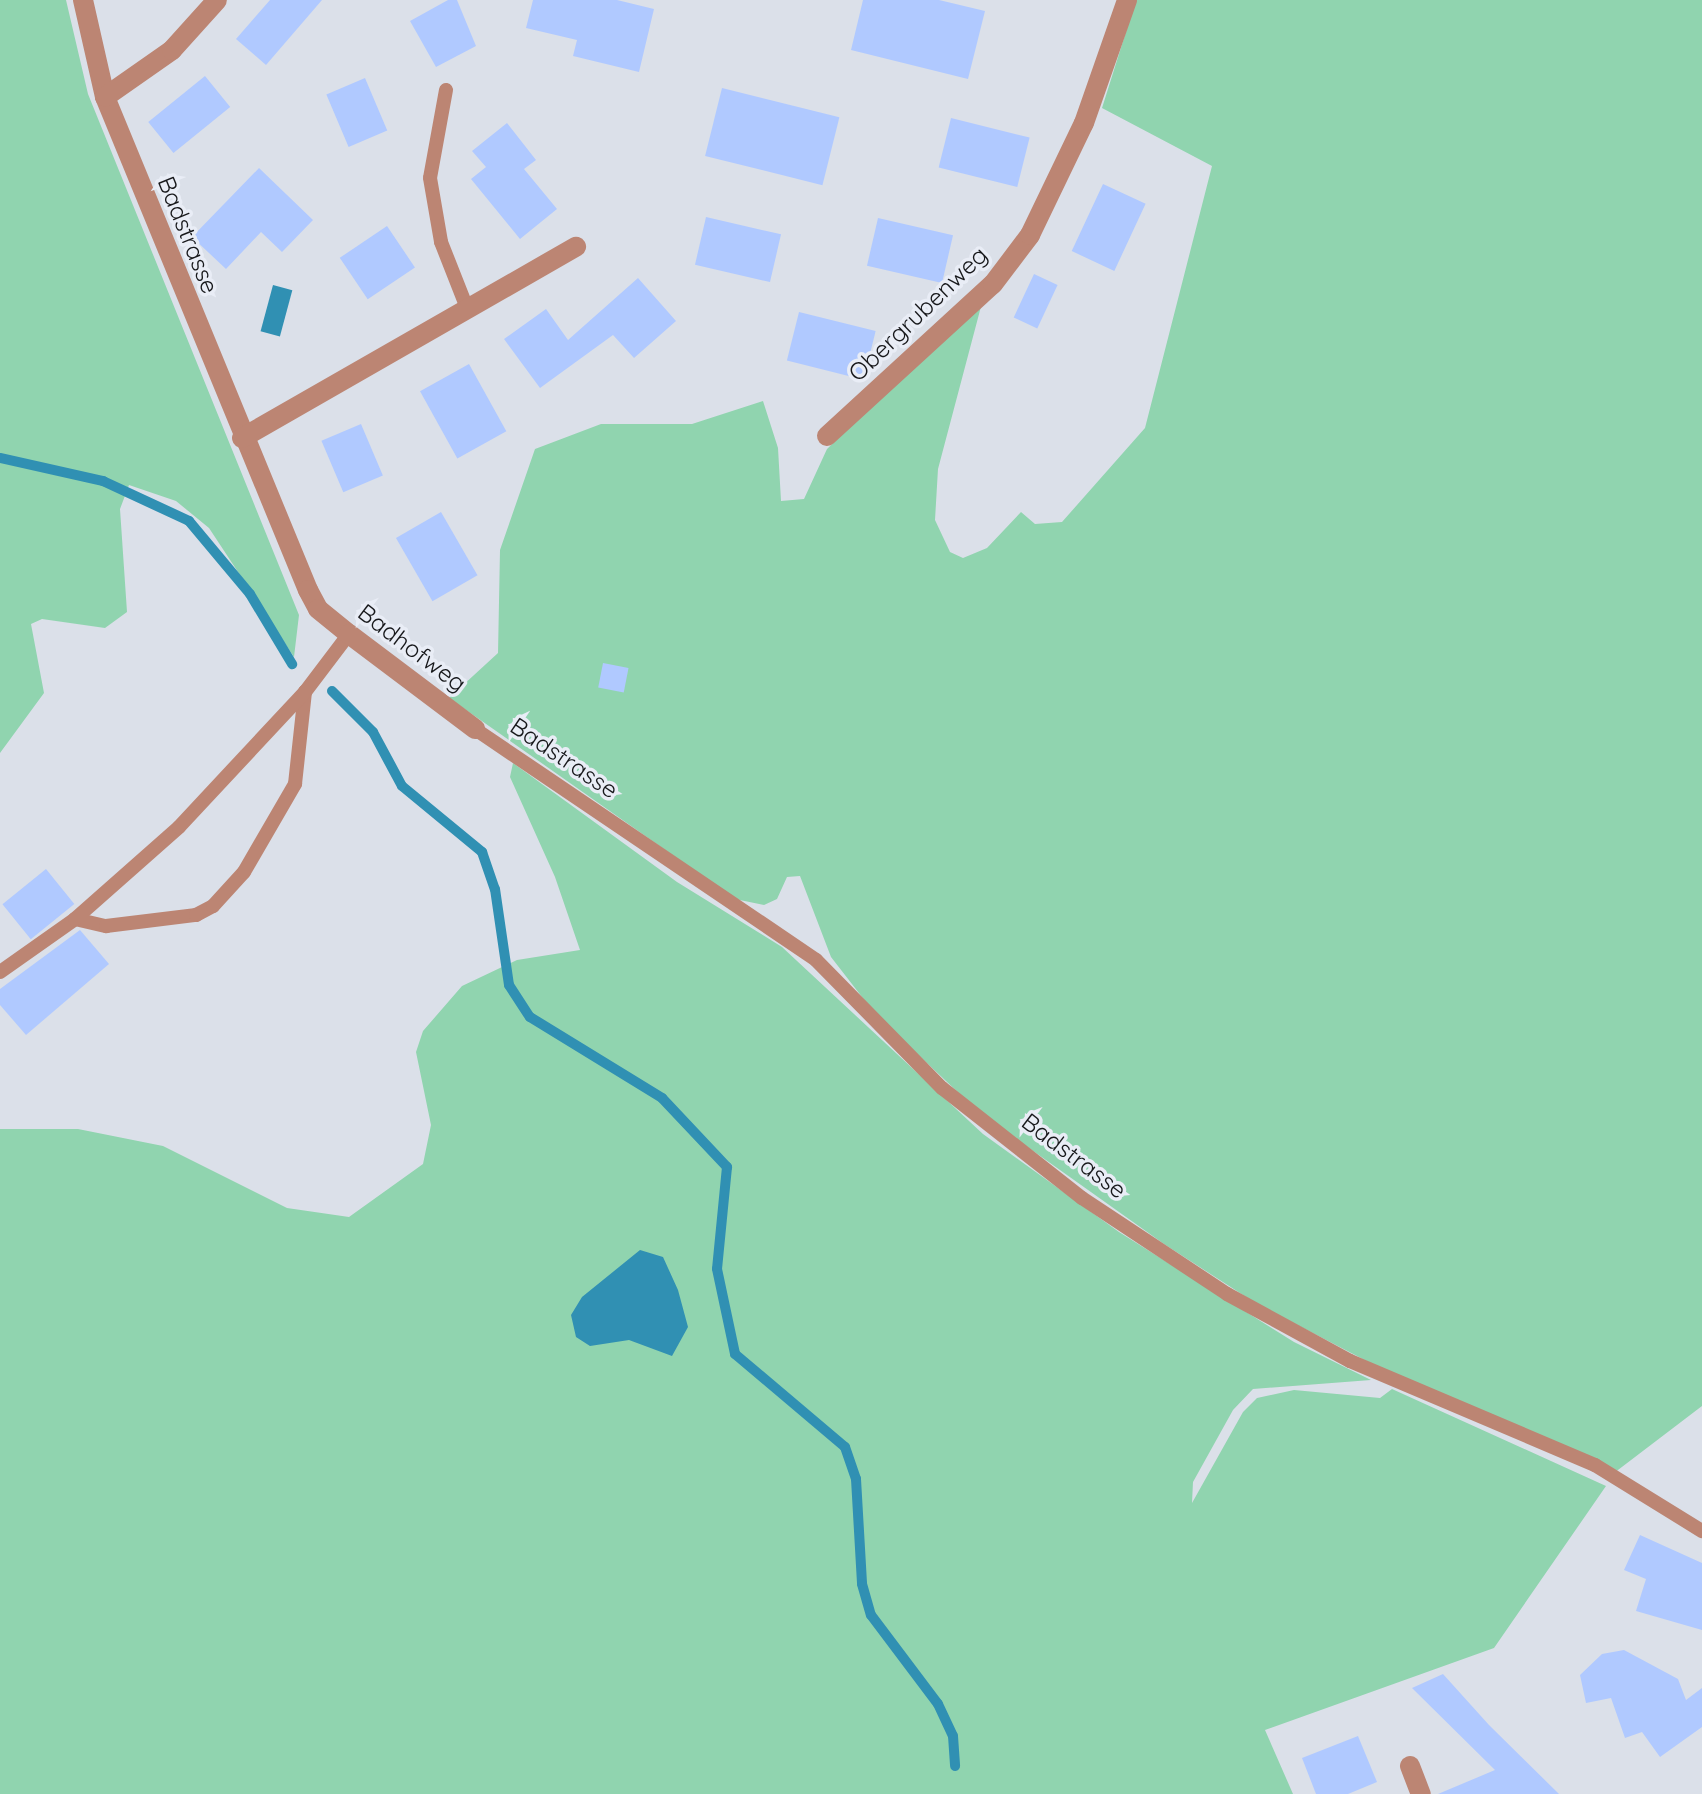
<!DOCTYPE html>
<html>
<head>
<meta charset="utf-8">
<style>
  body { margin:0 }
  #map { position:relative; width:1702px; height:1794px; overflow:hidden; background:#dbe0e9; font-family:Quicksand,sans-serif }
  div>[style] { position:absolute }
  .green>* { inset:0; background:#90d4af }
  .water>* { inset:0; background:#3090b3; transform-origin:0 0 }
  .stream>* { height:10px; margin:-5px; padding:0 5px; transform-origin:5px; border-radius:5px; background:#3090b3 }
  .building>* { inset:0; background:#b0c9ff; transform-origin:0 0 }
  .service>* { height:14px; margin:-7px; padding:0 7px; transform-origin:7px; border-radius:7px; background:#bc8573 }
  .minor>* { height:20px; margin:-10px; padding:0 10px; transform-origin:10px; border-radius:10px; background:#bc8573 }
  span { translate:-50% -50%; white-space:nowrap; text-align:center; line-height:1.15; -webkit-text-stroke:7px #e9edf6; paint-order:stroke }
  .street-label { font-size:24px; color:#17181b }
</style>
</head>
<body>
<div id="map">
  <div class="green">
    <div style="clip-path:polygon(0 0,66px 0,88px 94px,299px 615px,294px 657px,209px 528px,176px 501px,129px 485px,120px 509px,127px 612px,105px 628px,42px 619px,31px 624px,44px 693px,0 753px)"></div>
    <div style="clip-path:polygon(1136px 0,1702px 0,1702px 1406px,1614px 1473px,1382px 1369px,1257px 1304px,1164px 1244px,981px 1114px,876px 1015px,831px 957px,800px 876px,787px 877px,777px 899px,764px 905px,735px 899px,449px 698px,498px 653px,500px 550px,535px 449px,601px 424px,692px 424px,763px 401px,778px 448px,781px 501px,804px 499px,827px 449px,983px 299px,938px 469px,935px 520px,950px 552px,963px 558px,987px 548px,1021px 512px,1035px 524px,1062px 522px,1145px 428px,1212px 166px,1102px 108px)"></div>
    <div style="clip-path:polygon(513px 763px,677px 882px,782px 947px,983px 1134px,1119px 1232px,1294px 1342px,1371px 1380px,1253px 1389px,1233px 1410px,1193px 1482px,1192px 1503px,1243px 1412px,1257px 1398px,1294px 1390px,1380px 1398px,1392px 1389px,1606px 1486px,1494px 1648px,1265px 1730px,1293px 1794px,0 1794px,0 1129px,78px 1129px,163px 1146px,287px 1208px,349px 1217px,423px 1164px,431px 1125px,416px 1052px,423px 1031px,462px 986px,517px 960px,580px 950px,555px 877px,510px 777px)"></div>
  </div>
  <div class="water">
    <div style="left:273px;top:285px;width:20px;height:48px;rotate:15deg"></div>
    <div style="clip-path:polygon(640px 1250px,663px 1257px,678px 1290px,688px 1327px,672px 1356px,629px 1340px,590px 1346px,576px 1337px,571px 1315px,582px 1297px)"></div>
  </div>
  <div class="stream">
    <div style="left:0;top:458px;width:106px;rotate:12.6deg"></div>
    <div style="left:103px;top:481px;width:95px;rotate:24.9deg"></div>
    <div style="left:189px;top:521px;width:95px;rotate:50.1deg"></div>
    <div style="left:250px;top:594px;width:82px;rotate:59deg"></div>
    <div style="left:332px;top:691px;width:58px;rotate:45deg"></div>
    <div style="left:373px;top:732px;width:61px;rotate:61.8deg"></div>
    <div style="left:402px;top:786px;width:104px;rotate:39.5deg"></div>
    <div style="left:482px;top:852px;width:39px;rotate:71deg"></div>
    <div style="left:495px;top:889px;width:97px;rotate:81.7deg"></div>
    <div style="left:509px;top:985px;width:38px;rotate:57deg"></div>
    <div style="left:530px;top:1017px;width:155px;rotate:31.5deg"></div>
    <div style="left:662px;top:1098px;width:95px;rotate:46.7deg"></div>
    <div style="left:727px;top:1167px;width:102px;rotate:95.6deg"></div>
    <div style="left:717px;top:1269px;width:87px;rotate:78deg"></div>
    <div style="left:735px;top:1354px;width:144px;rotate:40.2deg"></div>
    <div style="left:845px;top:1447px;width:34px;rotate:71deg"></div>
    <div style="left:856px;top:1479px;width:105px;rotate:86.7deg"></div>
    <div style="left:862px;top:1584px;width:32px;rotate:74deg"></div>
    <div style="left:871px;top:1615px;width:111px;rotate:53deg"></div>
    <div style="left:938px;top:1704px;width:35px;rotate:65deg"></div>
    <div style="left:953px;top:1736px;width:30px;rotate:86deg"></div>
  </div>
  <div class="building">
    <div style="clip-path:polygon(270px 0,322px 0,266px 65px,236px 39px)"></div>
    <div style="clip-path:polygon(448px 0,457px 0,476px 46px,436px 67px,410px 21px)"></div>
    <div style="clip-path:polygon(533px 0,617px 0,654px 9px,639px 72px,573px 56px,577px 40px,526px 28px)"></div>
    <div style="clip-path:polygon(863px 0,939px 0,985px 11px,968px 79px,851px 50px)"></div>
    <div style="left:205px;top:76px;width:40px;height:73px;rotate:51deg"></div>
    <div style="left:365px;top:78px;width:57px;height:42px;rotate:67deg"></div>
    <div style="left:722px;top:88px;width:121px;height:70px;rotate:14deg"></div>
    <div style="left:951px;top:118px;width:81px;height:51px;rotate:14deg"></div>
    <div style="clip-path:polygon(507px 123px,536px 160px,524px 169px,557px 209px,520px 239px,471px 179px,486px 167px,472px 151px)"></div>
    <div style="clip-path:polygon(259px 168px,313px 220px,282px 252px,261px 232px,226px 269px,192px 237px)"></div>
    <div style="left:1103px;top:184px;width:47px;height:74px;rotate:25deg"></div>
    <div style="left:706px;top:217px;width:77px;height:49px;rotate:13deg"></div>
    <div style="left:878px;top:218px;width:77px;height:49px;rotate:13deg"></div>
    <div style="left:387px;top:226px;width:50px;height:57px;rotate:56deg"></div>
    <div style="left:1034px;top:274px;width:26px;height:48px;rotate:25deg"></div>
    <div style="clip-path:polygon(638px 278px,676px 321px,634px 358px,613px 335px,540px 388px,504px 339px,546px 309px,568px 340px)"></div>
    <div style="left:799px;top:312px;width:79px;height:50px;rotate:14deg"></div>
    <div style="left:469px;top:364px;width:77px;height:56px;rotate:61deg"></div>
    <div style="left:361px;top:424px;width:56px;height:43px;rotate:67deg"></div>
    <div style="left:441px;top:512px;width:73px;height:52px;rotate:60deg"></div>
    <div style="left:603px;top:663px;width:26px;height:25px;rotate:11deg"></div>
    <div style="left:46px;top:869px;width:45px;height:56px;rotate:51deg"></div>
    <div style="clip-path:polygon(80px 930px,109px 964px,26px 1035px,0 1005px,0 989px)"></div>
    <div style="clip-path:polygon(1640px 1535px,1702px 1563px,1702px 1630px,1636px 1611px,1646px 1579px,1624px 1570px)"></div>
    <div style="clip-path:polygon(1624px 1650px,1678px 1679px,1686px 1700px,1702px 1688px,1702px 1727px,1660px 1757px,1642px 1732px,1625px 1738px,1611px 1698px,1586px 1703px,1580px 1675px,1602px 1654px)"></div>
    <div style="clip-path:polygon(1443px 1674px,1489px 1725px,1559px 1794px,1438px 1794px,1495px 1770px,1412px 1688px)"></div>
    <div style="clip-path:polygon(1358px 1736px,1377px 1782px,1348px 1794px,1316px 1794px,1302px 1758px)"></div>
  </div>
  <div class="service">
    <div style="left:446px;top:90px;width:89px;rotate:100.3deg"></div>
    <div style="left:430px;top:178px;width:65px;rotate:80.2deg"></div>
    <div style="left:441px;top:242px;width:71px;rotate:68.5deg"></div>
    <div style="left:475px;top:729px;width:412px;rotate:34.1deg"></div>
    <div style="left:816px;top:960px;width:180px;rotate:45.5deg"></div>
    <div style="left:942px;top:1088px;width:178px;rotate:38.2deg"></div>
    <div style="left:1082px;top:1198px;width:174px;rotate:33.5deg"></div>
    <div style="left:1227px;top:1294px;width:140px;rotate:28.6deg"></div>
    <div style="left:1350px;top:1361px;width:266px;rotate:23deg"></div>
    <div style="left:1595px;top:1465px;width:126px;rotate:31.7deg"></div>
    <div style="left:75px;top:919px;width:32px;rotate:13deg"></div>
    <div style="left:106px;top:926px;width:91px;rotate:-7deg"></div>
    <div style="left:196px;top:915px;width:19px;rotate:-28deg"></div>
    <div style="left:213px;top:906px;width:46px;rotate:-47.6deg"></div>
    <div style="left:244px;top:872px;width:102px;rotate:-59.9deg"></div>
    <div style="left:295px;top:784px;width:93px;rotate:-83.8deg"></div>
    <div style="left:305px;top:692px;width:73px;rotate:-52.8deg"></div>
    <div style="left:0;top:972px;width:92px;rotate:-35.2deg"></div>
    <div style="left:75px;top:919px;width:139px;rotate:-41.5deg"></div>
    <div style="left:179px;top:827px;width:185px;rotate:-47deg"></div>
  </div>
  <div class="minor">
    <div style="left:83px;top:0;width:99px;rotate:77.2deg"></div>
    <div style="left:105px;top:97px;width:533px;rotate:67.62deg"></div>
    <div style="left:308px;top:590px;width:21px;rotate:62deg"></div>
    <div style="left:318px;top:609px;width:40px;rotate:39deg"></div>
    <div style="left:349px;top:634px;width:158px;rotate:37deg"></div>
    <div style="left:105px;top:97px;width:82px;rotate:-35deg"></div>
    <div style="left:172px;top:50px;width:67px;rotate:-48deg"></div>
    <div style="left:827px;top:436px;width:225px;rotate:-42.5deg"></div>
    <div style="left:993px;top:284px;width:61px;rotate:-52.9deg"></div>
    <div style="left:1030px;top:235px;width:124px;rotate:-64.3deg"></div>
    <div style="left:1084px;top:123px;width:130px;rotate:-70.7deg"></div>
    <div style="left:242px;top:438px;width:385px;rotate:-29.8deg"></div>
    <div style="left:1410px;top:1766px;width:30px;rotate:69deg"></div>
  </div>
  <div class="street-label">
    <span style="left:188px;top:235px;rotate:68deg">Badstrasse</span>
    <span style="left:918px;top:314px;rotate:-44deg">Obergrubenweg</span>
    <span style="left:412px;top:648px;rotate:37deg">Badhofweg</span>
    <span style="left:564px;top:758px;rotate:34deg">Badstrasse</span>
    <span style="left:1074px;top:1156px;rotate:37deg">Badstrasse</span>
  </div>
</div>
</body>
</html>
